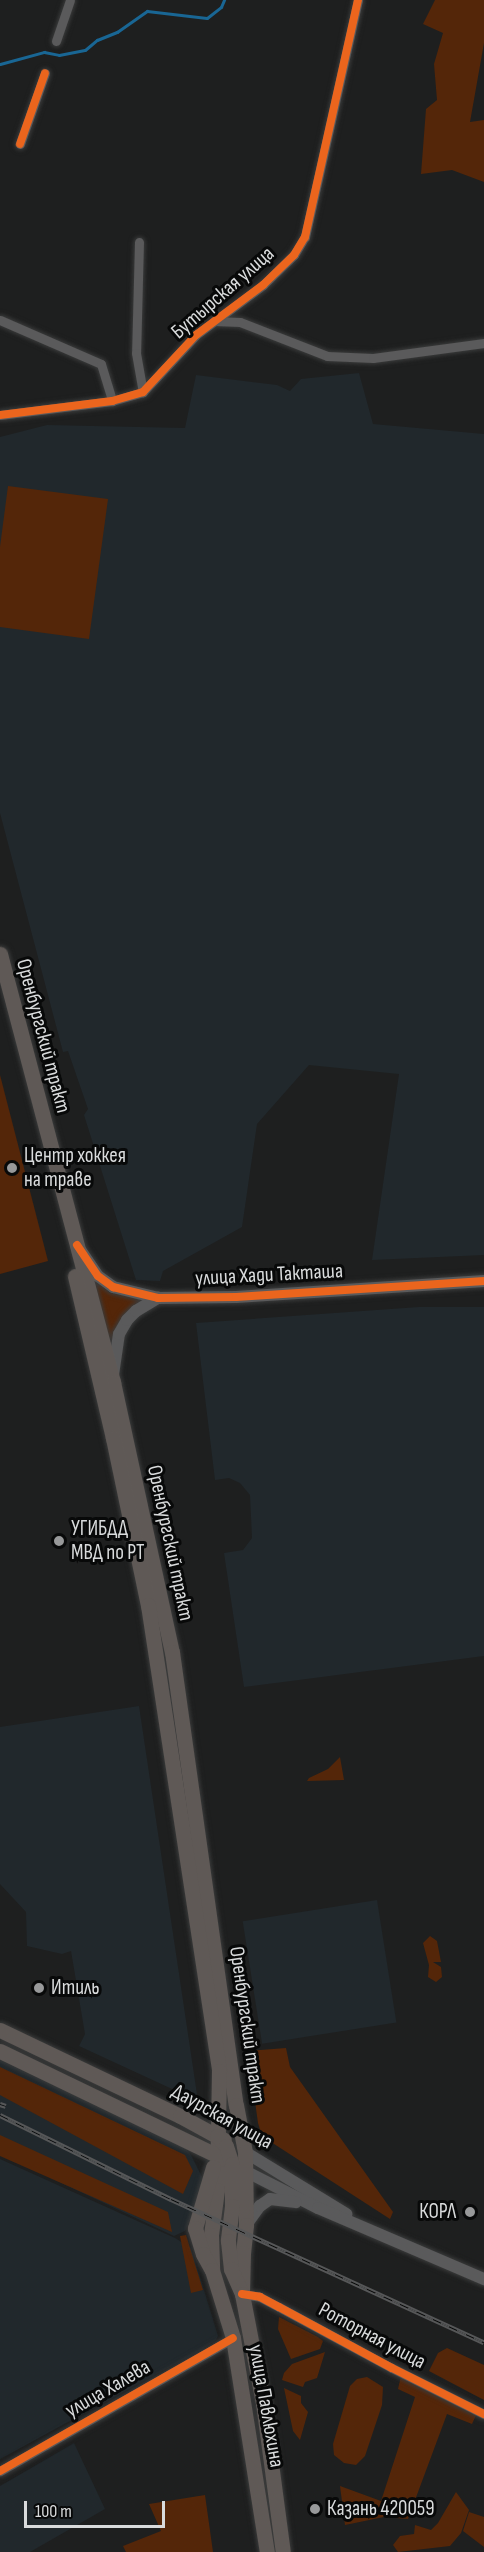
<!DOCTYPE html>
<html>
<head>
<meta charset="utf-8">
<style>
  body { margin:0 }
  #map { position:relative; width:484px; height:2552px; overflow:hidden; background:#1e1f1f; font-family:"Sofia Sans Condensed",sans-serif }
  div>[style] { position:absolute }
  .built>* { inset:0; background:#21282c; transform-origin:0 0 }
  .green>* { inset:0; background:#542609 }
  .stream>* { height:3px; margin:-1.5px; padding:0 1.5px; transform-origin:1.5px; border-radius:1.5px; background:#196694 }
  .roads { filter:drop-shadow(0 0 2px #3a3b3b) drop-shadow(0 0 2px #3a3b3b) }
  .minor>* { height:9px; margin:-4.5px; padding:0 4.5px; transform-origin:4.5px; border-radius:4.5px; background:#5a5a5b }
  .tertiary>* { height:12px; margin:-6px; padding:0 6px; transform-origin:6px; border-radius:6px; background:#5a5a5b }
  .primary>* { height:15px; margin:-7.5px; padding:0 7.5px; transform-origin:7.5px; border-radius:7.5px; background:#5f5956 }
  .rail>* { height:5px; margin-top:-2.5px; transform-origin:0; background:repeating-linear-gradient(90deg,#080909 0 9px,#565758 0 18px); box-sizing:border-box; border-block:2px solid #565758 }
  .cycleway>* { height:8px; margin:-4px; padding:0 4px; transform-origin:4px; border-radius:4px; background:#eb651d }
  .dots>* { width:16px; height:16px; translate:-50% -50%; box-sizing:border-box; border:3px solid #080909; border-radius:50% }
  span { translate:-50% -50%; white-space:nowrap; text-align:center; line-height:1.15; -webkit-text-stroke:6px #080909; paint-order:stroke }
  .street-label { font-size:21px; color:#d9dbdc }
  .poi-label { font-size:21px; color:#d9dbdc }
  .left { translate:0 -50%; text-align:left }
  .right { translate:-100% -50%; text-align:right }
  .scale { position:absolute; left:24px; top:2501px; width:141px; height:27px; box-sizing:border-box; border:3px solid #d9dbdc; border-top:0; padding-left:8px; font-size:18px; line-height:21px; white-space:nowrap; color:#d9dbdc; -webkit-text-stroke:4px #080909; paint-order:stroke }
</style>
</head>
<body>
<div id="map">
  <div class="built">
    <div style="clip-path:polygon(359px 373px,373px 424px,484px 434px,484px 1255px,372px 1260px,399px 1074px,309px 1065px,257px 1124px,242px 1227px,163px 1271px,160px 1281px,136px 1280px,84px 1115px,88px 1109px,68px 1051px,63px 1052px,0 813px,0 437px,47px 425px,185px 428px,196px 375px,277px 385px,290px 391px,301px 379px)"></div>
    <div style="clip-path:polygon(419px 1307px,484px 1307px,484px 1656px,244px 1687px,224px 1553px,243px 1550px,252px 1538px,250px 1495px,240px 1483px,229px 1478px,215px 1480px,196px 1323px)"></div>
    <div style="clip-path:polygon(139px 1706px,198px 2101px,79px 2046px,85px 2034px,71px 1951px,62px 1954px,27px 1946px,26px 1912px,0 1884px,0 1727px)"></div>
    <div style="left:377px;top:1900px;width:124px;height:136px;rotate:81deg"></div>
    <div style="clip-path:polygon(0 2060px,183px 2146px,191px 2155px,202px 2177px,201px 2196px,185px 2231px,174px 2236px,0 2154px)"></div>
    <div style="clip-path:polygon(0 2159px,175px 2238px,191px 2248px,218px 2336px,216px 2340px,201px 2350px,0 2459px)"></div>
    <div style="clip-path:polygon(74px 2443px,105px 2509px,30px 2552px,0 2552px,0 2486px)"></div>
  </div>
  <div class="green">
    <div style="clip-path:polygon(435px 0,484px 0,484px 43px,470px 122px,484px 120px,484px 182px,452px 170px,421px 174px,426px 109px,437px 100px,434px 64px,443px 33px,423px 24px)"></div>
    <div style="clip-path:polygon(8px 486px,108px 499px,89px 639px,0 627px,0 547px)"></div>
    <div style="clip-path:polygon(0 1075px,48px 1261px,0 1274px)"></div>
    <div style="clip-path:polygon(92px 1278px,110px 1293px,150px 1299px,144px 1302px,113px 1353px)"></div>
    <div style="clip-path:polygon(340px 1757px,344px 1780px,307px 1781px,309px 1778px,328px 1769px)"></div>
    <div style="clip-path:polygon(430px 1936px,437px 1941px,441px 1962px,433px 1962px,441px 1967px,442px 1977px,436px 1982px,428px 1977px,429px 1965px,423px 1943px)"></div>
    <div style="clip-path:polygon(286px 2048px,290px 2067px,393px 2212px,390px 2219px,271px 2142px,261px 2133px,258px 2123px,248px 2051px)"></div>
    <div style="clip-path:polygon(0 2067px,185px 2155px,193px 2171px,183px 2194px,0 2095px)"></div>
    <div style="clip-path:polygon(0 2135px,168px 2212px,172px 2232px,0 2156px)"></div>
    <div style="clip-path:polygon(186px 2235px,203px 2290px,191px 2293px,180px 2236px)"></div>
    <div style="clip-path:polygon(279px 2317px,318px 2337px,323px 2341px,320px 2349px,291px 2359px,278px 2329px)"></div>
    <div style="clip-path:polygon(447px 2348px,484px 2365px,484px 2400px,429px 2371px,438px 2353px)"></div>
    <div style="clip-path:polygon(325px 2352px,317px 2378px,305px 2382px,303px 2387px,282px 2380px,284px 2373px,292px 2364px)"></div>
    <div style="clip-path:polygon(401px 2376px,477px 2413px,472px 2424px,447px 2414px,408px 2519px,384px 2517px,345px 2525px,340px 2486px,381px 2501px,415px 2397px,398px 2389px)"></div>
    <div style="clip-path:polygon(367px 2377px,383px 2387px,382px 2405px,365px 2456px,356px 2465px,344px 2463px,334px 2455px,333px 2444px,350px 2386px,357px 2379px)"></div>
    <div style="clip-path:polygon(284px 2388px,301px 2396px,301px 2403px,308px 2412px,300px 2440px,293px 2431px)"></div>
    <div style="clip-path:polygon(456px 2492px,469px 2510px,461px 2533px,450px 2546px,398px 2552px,393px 2545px,400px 2536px,414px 2534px,415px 2525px,431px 2530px,438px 2523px)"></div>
    <div style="clip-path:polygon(205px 2495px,213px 2552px,126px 2552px,123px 2546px,161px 2531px,149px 2504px)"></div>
    <div style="clip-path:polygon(469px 2512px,484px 2517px,484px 2547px,463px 2531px)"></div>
  </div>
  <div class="stream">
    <div style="left:0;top:64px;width:46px;rotate:-15.3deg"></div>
    <div style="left:44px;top:52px;width:15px;rotate:11deg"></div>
    <div style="left:59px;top:55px;width:26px;rotate:-11deg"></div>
    <div style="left:85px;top:50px;width:16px;rotate:-40deg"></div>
    <div style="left:97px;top:40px;width:22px;rotate:-22deg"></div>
    <div style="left:117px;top:32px;width:37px;rotate:-35deg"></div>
    <div style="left:147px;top:11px;width:60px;rotate:6.7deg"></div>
    <div style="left:207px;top:18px;width:18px;rotate:-38deg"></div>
    <div style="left:221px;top:7px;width:8px;rotate:-67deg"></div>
  </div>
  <div class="roads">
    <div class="minor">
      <div style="left:56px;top:41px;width:43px;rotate:-71.1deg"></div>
      <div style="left:20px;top:144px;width:75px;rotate:-70.6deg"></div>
      <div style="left:139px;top:242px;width:111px;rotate:91.5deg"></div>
      <div style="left:136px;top:353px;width:40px;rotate:80deg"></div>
      <div style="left:0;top:320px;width:110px;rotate:23.5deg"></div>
      <div style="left:101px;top:364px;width:39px;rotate:73deg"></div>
      <div style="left:214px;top:321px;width:26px;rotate:2deg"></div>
      <div style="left:240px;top:322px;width:93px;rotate:21.3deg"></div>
      <div style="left:327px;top:356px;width:46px;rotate:2.5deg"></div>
      <div style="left:373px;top:358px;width:112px;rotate:-7.7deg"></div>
      <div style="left:0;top:415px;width:113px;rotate:-7.1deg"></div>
      <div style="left:112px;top:401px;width:32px;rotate:-16deg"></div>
      <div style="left:143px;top:392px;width:78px;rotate:-47.1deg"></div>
      <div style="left:196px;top:335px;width:84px;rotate:-36.7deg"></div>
      <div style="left:263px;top:285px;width:43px;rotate:-44.1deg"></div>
      <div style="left:294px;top:255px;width:21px;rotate:-59deg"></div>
      <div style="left:305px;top:237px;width:243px;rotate:-77.4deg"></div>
      <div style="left:242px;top:2294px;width:18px;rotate:9deg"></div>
      <div style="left:260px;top:2297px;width:21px;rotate:28deg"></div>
      <div style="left:279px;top:2307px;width:128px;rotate:28.4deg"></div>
      <div style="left:392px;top:2368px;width:103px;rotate:26.6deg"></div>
      <div style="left:0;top:2471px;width:268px;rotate:-29.7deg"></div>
    </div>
    <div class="tertiary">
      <div style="left:81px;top:1251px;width:30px;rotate:56deg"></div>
      <div style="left:98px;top:1276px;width:19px;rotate:36deg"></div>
      <div style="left:113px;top:1287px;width:46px;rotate:13.7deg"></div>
      <div style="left:158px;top:1298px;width:78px;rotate:-0.7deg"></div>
      <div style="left:236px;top:1297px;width:249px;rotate:-3.7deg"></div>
      <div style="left:113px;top:1375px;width:41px;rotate:-81.7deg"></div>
      <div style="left:119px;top:1334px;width:16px;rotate:-60deg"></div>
      <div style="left:127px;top:1320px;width:13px;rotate:-45deg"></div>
      <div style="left:136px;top:1311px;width:26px;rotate:-31deg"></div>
      <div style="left:245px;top:2152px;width:119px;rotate:31.5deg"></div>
      <div style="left:245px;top:2171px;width:82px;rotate:26.9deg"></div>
      <div style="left:318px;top:2208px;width:181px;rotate:23.2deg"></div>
      <div style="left:246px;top:2225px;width:24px;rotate:-54deg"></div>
      <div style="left:260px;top:2206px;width:12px;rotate:-35deg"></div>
      <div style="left:270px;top:2199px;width:26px;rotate:7deg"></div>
    </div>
    <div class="primary">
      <div style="left:0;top:954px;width:443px;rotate:75.2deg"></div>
      <div style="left:113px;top:1382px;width:276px;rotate:77.7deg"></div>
      <div style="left:172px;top:1652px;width:457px;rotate:82deg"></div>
      <div style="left:236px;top:2105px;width:48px;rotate:79.2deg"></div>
      <div style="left:245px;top:2152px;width:73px;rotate:89.2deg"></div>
      <div style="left:246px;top:2225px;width:28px;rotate:96deg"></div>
      <div style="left:243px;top:2253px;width:41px;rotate:91.4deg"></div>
      <div style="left:75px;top:1276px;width:166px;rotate:76.8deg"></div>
      <div style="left:113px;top:1438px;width:171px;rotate:78.2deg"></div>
      <div style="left:148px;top:1605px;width:471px;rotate:81.3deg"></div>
      <div style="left:219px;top:2071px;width:119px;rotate:91deg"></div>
      <div style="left:217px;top:2190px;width:45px;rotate:97.6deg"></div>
      <div style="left:211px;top:2235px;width:35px;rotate:88deg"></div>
      <div style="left:0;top:2030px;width:199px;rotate:25.5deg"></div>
      <div style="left:180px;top:2116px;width:50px;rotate:28.6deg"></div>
      <div style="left:0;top:2051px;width:249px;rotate:25.7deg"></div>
      <div style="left:217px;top:2136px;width:13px;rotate:48deg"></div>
      <div style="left:226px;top:2146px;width:19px;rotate:72deg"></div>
      <div style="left:232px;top:2164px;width:42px;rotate:90deg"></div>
      <div style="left:232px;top:2206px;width:35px;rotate:97deg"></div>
      <div style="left:228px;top:2241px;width:28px;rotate:84deg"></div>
      <div style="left:231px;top:2269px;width:27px;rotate:66deg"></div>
      <div style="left:242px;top:2294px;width:111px;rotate:79.1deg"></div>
      <div style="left:263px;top:2403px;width:150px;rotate:82.4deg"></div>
      <div style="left:213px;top:2167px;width:64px;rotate:106.4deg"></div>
      <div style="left:195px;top:2228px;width:27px;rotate:73deg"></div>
      <div style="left:203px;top:2254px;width:18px;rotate:61deg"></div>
      <div style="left:212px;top:2270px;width:71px;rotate:72.8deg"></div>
      <div style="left:233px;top:2338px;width:217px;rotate:81deg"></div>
    </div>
  </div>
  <div class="rail">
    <div style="left:0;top:2104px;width:6px;rotate:18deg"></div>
    <div style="left:0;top:2115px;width:191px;rotate:26.2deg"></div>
    <div style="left:171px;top:2199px;width:344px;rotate:24.6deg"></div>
  </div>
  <div class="cycleway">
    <div style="left:20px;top:144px;width:75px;rotate:-70.6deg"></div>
    <div style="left:0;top:415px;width:113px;rotate:-7.1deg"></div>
    <div style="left:112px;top:401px;width:32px;rotate:-16deg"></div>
    <div style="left:143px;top:392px;width:78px;rotate:-47.1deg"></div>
    <div style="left:196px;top:335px;width:84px;rotate:-36.7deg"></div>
    <div style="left:263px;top:285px;width:43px;rotate:-44.1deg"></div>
    <div style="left:294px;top:255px;width:21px;rotate:-59deg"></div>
    <div style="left:305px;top:237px;width:243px;rotate:-77.4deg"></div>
    <div style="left:77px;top:1245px;width:37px;rotate:56deg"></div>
    <div style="left:98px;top:1276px;width:19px;rotate:36deg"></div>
    <div style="left:113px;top:1287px;width:46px;rotate:13.7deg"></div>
    <div style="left:158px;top:1298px;width:78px;rotate:-0.7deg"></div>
    <div style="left:236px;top:1297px;width:249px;rotate:-3.7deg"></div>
    <div style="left:242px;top:2294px;width:18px;rotate:9deg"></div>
    <div style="left:260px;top:2297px;width:21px;rotate:28deg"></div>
    <div style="left:279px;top:2307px;width:128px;rotate:28.4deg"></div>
    <div style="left:392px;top:2368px;width:103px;rotate:26.6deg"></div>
    <div style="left:0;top:2471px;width:268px;rotate:-29.7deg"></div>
  </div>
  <div class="dots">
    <div style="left:12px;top:1168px;background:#98999a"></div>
    <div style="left:59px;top:1541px;background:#98999a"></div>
    <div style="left:39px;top:1988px;background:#98999a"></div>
    <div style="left:470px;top:2212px;background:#98999a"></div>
    <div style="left:315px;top:2509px;background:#98999a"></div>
  </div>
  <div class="street-label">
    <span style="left:223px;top:293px;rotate:-41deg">Бутырская улица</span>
    <span style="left:43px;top:1036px;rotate:75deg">Оренбургский тракт</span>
    <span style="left:269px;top:1275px;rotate:-3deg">улица Хади Такташа</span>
    <span style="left:170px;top:1543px;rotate:78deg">Оренбургский тракт</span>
    <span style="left:247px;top:2025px;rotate:82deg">Оренбургский тракт</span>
    <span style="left:222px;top:2117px;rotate:29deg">Даурская улица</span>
    <span style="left:372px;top:2336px;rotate:28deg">Роторная улица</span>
    <span style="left:108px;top:2389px;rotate:-30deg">улица Халева</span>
    <span style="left:266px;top:2406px;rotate:80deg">улица Павлюхина</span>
  </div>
  <div class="poi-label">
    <span class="left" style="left:24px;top:1168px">Центр хоккея<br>на траве</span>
    <span class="left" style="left:71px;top:1541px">УГИБДД<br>МВД по РТ</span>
    <span class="left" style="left:51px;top:1988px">Итиль</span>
    <span class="right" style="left:456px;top:2212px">КОРЛ</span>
    <span class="left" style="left:327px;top:2509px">Казань 420059</span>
  </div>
  <div class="scale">100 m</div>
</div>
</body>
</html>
